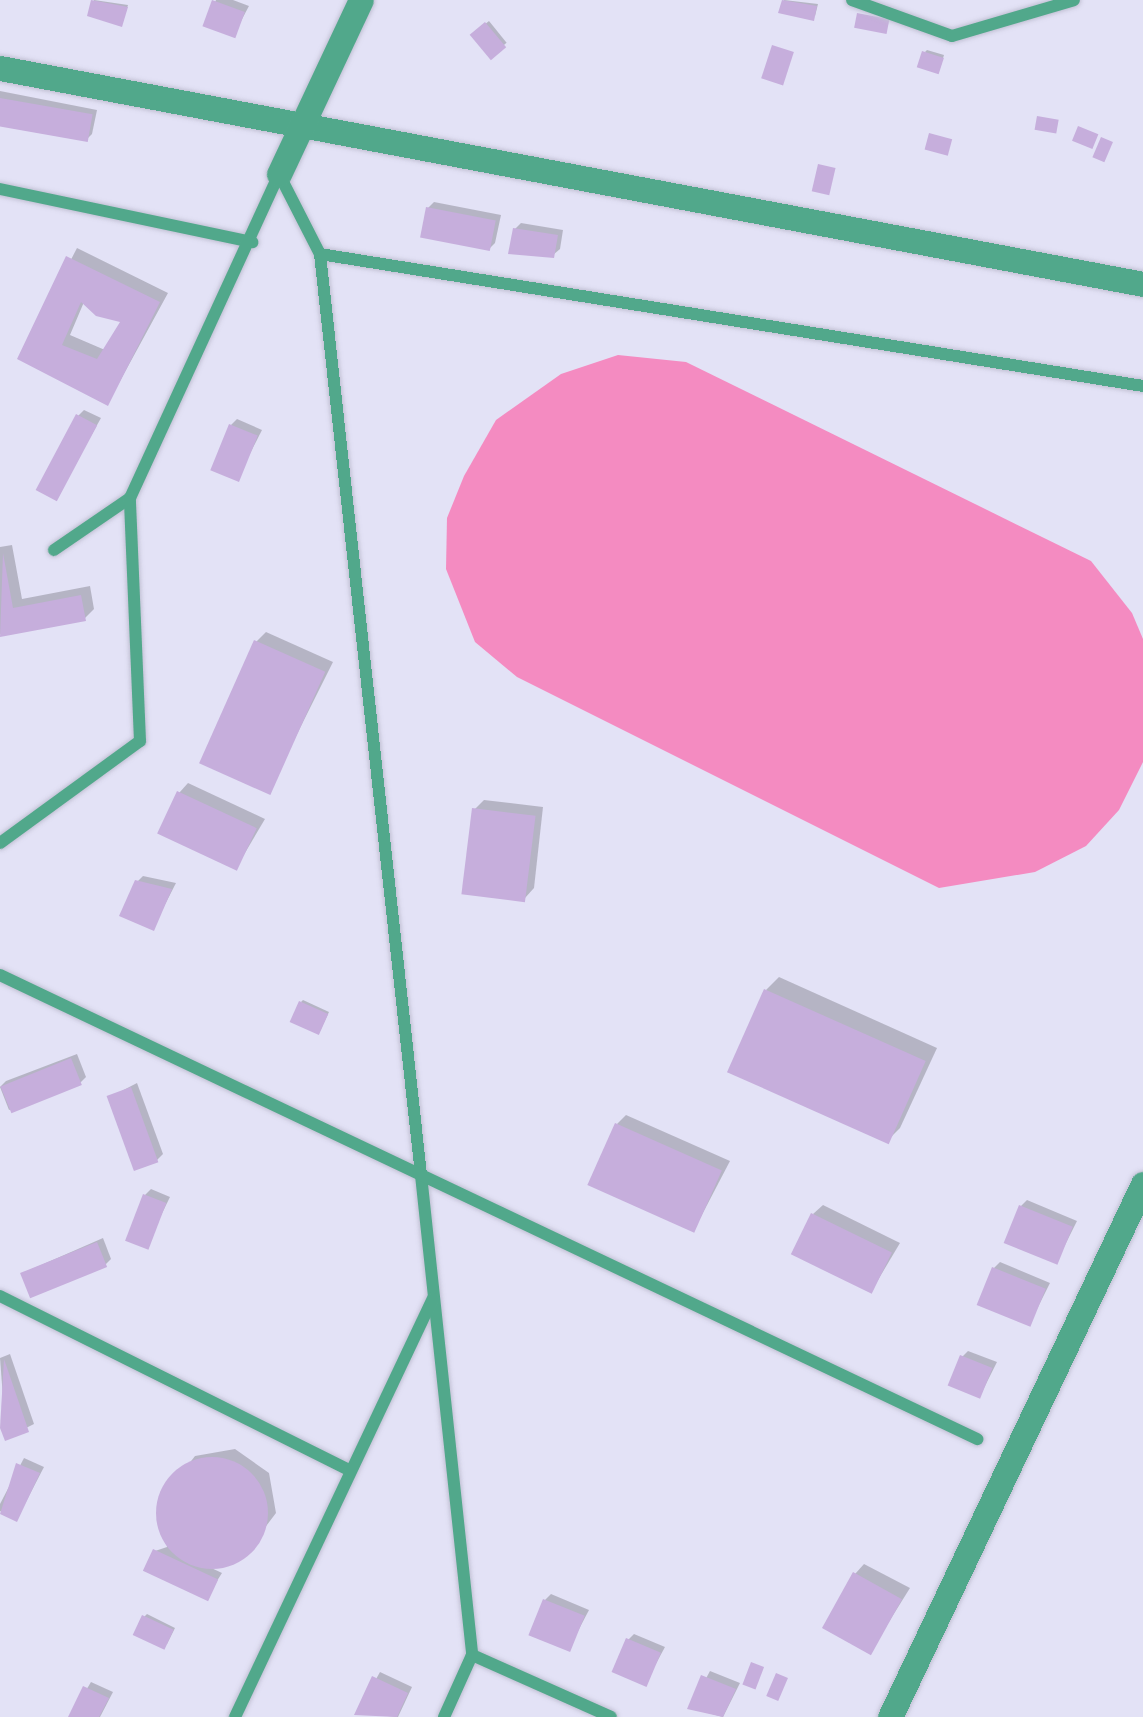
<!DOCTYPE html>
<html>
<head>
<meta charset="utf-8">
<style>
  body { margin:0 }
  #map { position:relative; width:1143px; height:1717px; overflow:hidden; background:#e3e2f6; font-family:Karla,sans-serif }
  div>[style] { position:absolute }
  .green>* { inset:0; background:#f48bc1 }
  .shadow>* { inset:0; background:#0003; transform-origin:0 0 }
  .building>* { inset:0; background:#c6aedc; transform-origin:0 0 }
  .round { border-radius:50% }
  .roads { filter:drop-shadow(0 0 2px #c1c0d3) drop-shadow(0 0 2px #c1c0d3) }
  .lane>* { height:12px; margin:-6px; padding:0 6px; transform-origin:6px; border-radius:6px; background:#51a88b }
  .street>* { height:25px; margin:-12.5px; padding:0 12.5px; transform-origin:12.5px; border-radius:12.5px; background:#51a88b }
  span { translate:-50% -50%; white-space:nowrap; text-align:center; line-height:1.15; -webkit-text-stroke:8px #f1f0fb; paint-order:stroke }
</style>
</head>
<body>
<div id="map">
  <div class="green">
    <div style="clip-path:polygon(618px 355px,686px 362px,1091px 561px,1132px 613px,1143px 639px,1143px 762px,1119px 810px,1086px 846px,1035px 872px,939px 888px,517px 677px,475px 642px,446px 569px,447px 518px,464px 476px,496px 420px,561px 374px)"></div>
  </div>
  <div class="shadow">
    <div style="clip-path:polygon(94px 0,128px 5px,123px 21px,90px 15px)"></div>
    <div style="clip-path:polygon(233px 0,249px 6px,233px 36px,205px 25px,216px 0)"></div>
    <div style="clip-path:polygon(784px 0,818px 4px,815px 16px,781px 11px)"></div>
    <div style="left:489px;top:21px;width:28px;height:21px;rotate:51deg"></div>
    <div style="clip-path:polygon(927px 50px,944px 55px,940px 68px,925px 52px)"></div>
    <div style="clip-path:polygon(0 91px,97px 110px,92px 134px,86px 140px,0 124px)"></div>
    <div style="clip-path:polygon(434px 202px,501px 215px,495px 243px,489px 249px,428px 208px)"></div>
    <div style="clip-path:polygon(521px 223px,563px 230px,560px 249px,553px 255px,515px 229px)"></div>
    <div style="clip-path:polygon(evenodd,77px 248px,168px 293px,108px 403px,20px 358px,77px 248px,84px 302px,124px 320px,105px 350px,70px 335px,84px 302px)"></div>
    <div style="clip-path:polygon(84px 410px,101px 418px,56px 498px,78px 416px)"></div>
    <div style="clip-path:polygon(237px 419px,262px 430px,237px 479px,231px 425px)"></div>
    <div style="clip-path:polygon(12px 545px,22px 599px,90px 586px,94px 609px,85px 618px,0 634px,0 547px)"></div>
    <div style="clip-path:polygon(266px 632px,333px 662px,268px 792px,256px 642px)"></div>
    <div style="clip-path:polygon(188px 783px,265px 819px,236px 868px,179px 793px)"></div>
    <div style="clip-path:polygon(484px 800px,543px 807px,534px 888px,525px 898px,474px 810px)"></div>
    <div style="clip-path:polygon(143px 876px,176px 883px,153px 928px,137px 882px)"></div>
    <div style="clip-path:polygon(779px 977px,937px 1048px,900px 1128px,887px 1141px,766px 990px)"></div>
    <div style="clip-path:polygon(303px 1000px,329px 1012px,320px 1031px,301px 1002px)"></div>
    <div style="clip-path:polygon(77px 1054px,86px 1077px,80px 1083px,9px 1110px,0 1087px,6px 1081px)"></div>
    <div style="clip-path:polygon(137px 1083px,163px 1154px,157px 1160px,110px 1097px)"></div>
    <div style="clip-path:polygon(626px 1115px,730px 1161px,694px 1230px,617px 1124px)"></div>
    <div style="clip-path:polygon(151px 1189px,170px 1197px,146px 1246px,145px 1195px)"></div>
    <div style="clip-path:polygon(1027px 1200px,1077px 1221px,1056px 1263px,1021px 1206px)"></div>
    <div style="clip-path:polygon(823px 1205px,900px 1243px,872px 1290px,813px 1214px)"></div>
    <div style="clip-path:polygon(103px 1238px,111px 1259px,105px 1265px,23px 1273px)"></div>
    <div style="clip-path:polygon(1000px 1262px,1050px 1283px,1029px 1325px,994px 1268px)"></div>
    <div style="clip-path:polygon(968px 1351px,997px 1362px,980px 1396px,962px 1357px)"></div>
    <div style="clip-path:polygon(10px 1354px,34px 1424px,6px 1438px,0 1358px)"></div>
    <div style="clip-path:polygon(235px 1449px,269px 1473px,276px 1513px,242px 1558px,205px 1565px,222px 1573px,206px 1598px,155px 1551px,167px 1547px,160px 1501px,195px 1456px)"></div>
    <div style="clip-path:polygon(24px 1458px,44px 1467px,17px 1519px,0 1511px,0 1504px)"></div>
    <div style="clip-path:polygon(864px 1564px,910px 1588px,870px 1652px,855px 1574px)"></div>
    <div style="clip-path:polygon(551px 1594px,589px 1610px,568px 1650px,545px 1600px)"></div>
    <div style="clip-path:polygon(147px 1614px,175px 1628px,167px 1644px,144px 1617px)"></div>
    <div style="clip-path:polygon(634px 1634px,665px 1647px,645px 1684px,628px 1640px)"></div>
    <div style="clip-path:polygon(710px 1671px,740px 1683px,723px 1717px,690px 1708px)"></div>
    <div style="clip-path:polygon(380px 1672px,412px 1687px,398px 1717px,357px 1713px)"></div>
    <div style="clip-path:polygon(91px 1682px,113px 1692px,100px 1717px,70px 1717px)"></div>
  </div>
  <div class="building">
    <div style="clip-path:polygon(91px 0,128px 7px,122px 27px,87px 16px)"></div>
    <div style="left:212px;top:0;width:35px;height:28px;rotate:20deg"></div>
    <div style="clip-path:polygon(782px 0,817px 6px,814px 21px,778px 13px)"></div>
    <div style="left:857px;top:13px;width:33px;height:15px;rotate:11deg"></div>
    <div style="left:485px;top:22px;width:33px;height:20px;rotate:50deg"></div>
    <div style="left:772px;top:45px;width:23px;height:35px;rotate:18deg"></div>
    <div style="left:922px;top:51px;width:23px;height:17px;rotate:18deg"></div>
    <div style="left:0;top:98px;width:94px;height:28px;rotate:10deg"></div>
    <div style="left:1037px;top:116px;width:22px;height:14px;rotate:10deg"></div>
    <div style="left:1078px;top:126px;width:22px;height:16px;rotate:22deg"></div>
    <div style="left:929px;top:133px;width:24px;height:17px;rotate:15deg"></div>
    <div style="left:1101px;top:137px;width:13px;height:22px;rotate:23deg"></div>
    <div style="left:818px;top:164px;width:18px;height:28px;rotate:13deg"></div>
    <div style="left:426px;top:207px;width:71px;height:31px;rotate:11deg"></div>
    <div style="clip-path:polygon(513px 228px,558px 235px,554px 258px,508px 254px)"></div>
    <div style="clip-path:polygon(evenodd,66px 256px,160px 302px,108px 406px,17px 359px,66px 256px,81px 302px,96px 316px,120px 322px,97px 359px,62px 345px,81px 302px)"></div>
    <div style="left:76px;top:414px;width:24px;height:86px;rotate:28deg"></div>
    <div style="left:229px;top:424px;width:31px;height:50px;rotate:22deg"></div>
    <div style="clip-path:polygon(3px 553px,13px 608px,81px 595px,86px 621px,0 637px)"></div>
    <div style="left:254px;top:640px;width:78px;height:135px;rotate:24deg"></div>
    <div style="left:177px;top:791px;width:88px;height:47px;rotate:25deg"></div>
    <div style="left:472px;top:808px;width:64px;height:87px;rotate:7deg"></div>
    <div style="clip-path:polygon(135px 880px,172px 889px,154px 931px,119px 916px)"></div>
    <div style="left:764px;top:989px;width:177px;height:91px;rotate:24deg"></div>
    <div style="left:299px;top:1001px;width:32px;height:23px;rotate:24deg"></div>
    <div style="left:71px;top:1058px;width:29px;height:76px;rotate:68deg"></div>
    <div style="left:131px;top:1087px;width:80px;height:26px;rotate:70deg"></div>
    <div style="left:615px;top:1123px;width:117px;height:68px;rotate:24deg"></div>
    <div style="left:143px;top:1194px;width:25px;height:50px;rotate:21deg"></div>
    <div style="left:1019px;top:1205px;width:58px;height:41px;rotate:22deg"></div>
    <div style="left:811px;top:1213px;width:90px;height:46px;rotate:26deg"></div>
    <div style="left:97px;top:1242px;width:27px;height:83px;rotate:68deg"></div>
    <div style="left:992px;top:1267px;width:58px;height:41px;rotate:22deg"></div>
    <div style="left:960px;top:1355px;width:35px;height:33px;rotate:22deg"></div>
    <div style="clip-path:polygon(4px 1359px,29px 1432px,5px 1441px,0 1428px)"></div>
    <div class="round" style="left:156px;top:1457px;width:112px;height:112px"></div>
    <div style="clip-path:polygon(16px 1463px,40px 1473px,17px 1522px,0 1514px)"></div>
    <div style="left:153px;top:1549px;width:72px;height:24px;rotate:25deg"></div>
    <div style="left:853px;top:1572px;width:56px;height:64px;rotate:29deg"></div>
    <div style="left:543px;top:1599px;width:45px;height:39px;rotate:22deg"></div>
    <div style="left:142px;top:1615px;width:35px;height:22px;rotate:25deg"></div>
    <div style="left:626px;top:1638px;width:38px;height:37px;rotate:23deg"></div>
    <div style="left:751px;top:1662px;width:14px;height:24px;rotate:21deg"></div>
    <div style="left:776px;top:1673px;width:13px;height:25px;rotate:23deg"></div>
    <div style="clip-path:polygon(701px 1675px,736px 1689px,723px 1717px,687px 1709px)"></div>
    <div style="clip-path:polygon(372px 1676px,408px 1693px,397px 1717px,354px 1715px)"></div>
    <div style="clip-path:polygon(83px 1686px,109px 1698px,99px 1717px,68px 1717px)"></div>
  </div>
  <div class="roads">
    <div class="lane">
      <div style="left:852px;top:0;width:106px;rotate:19.8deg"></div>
      <div style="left:952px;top:36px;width:127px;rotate:-16.4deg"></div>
      <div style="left:279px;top:174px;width:90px;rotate:62.9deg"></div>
      <div style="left:320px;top:254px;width:927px;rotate:83.74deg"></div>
      <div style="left:421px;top:1175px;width:483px;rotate:83.9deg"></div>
      <div style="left:472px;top:1655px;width:68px;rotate:114.3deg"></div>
      <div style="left:0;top:189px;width:258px;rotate:11.9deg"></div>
      <div style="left:320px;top:254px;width:834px;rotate:9.11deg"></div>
      <div style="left:54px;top:550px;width:92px;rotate:-34.4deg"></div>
      <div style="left:130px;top:498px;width:357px;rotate:-65.3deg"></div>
      <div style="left:0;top:843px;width:173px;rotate:-36.1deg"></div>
      <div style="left:140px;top:741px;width:243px;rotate:-92.4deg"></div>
      <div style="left:0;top:975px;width:1082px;rotate:25.4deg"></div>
      <div style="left:0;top:1296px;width:388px;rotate:26.5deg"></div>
      <div style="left:472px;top:1655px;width:152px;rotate:24deg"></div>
      <div style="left:235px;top:1717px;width:463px;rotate:-64.7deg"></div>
    </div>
    <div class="street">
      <div style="left:0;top:68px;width:1163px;rotate:10.7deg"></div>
      <div style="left:279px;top:174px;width:192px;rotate:-64.8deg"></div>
      <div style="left:890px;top:1717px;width:590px;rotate:-64.61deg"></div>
    </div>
  </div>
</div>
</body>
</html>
